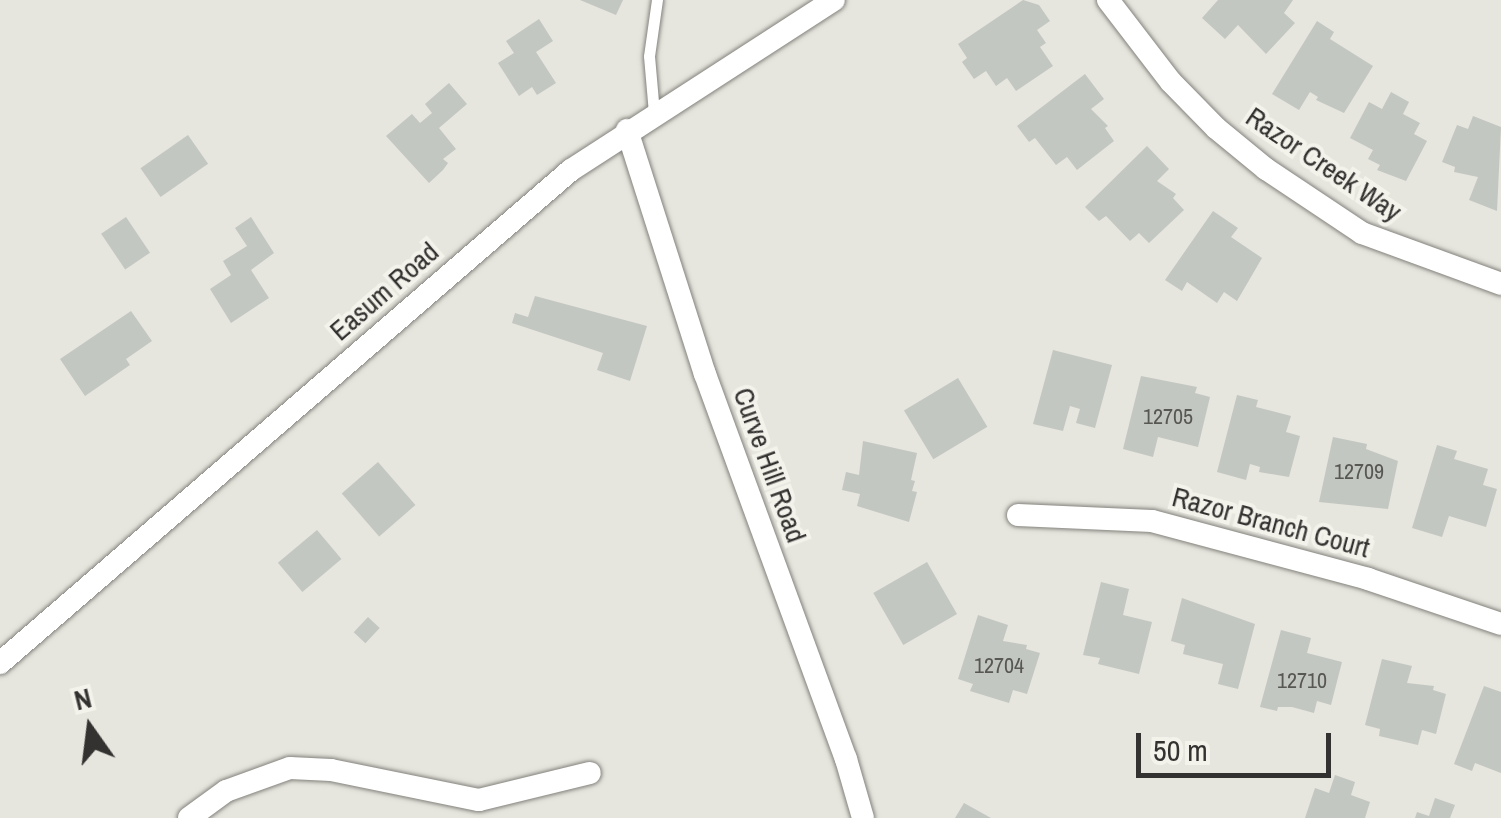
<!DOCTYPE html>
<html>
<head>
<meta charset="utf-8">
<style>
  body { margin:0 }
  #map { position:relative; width:1501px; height:818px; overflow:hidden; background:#e6e5de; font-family:"Archivo Narrow",sans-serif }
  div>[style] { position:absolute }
  .building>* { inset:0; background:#c3c7c1; transform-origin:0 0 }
  .roads { filter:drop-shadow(0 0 2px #83827c) drop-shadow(0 0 2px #83827c) }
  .lane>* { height:11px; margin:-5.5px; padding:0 5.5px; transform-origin:5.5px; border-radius:5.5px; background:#fff }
  .street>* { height:22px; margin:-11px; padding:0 11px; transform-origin:11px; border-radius:11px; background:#fff }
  span { translate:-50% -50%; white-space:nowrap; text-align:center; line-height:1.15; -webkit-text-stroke:8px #f3f2eb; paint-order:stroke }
  .number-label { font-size:22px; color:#575754 }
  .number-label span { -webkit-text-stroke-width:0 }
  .street-label { font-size:28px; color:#333230 }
  .north { position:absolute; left:40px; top:678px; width:100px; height:100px; -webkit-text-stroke:8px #f3f2eb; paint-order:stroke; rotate:346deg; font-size:28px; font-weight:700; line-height:40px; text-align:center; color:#333230 }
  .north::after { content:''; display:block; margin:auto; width:35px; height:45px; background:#333230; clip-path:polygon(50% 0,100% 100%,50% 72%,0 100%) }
  .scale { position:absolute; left:1136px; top:733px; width:195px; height:45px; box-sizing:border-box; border:5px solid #333230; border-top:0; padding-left:12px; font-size:30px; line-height:35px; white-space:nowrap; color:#333230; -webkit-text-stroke:8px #f3f2eb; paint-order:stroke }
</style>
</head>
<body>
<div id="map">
  <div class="building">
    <div style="clip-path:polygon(580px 0,623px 0,616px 15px)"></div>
    <div style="clip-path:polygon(1023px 0,1039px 5px,1050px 21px,1037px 30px,1046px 43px,1040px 47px,1053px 66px,1016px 91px,1007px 78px,996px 86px,986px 71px,974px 79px,962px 62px,967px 58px,958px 44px)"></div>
    <div style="clip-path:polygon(1218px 0,1293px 0,1284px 13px,1295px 23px,1266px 54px,1238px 25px,1225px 39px,1202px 18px)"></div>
    <div style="clip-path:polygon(539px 19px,553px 41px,536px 52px,556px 83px,537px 95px,532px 87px,519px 96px,498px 63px,514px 53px,506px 41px)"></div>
    <div style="clip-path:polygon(1317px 21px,1334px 32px,1330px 39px,1373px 66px,1344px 113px,1316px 100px,1318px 97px,1310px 92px,1299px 110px,1272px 94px)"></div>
    <div style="clip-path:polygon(1085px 74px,1104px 99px,1091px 109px,1108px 126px,1105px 128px,1114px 141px,1077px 170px,1067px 157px,1056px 165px,1035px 138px,1029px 142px,1017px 126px)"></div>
    <div style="clip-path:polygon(449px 83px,467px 104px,439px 128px,456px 149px,443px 159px,448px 163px,443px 170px,429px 183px,386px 136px,412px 114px,420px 123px,432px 113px,425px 104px)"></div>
    <div style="clip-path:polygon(1391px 92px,1409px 102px,1403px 114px,1420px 123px,1414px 134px,1427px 141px,1406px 181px,1377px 170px,1380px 165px,1368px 159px,1373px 150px,1350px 138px,1369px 102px,1382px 109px)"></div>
    <div style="clip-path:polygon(1473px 116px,1501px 127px,1497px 211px,1469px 200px,1478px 177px,1454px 172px,1455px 167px,1442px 162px,1457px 125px,1468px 129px)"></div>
    <div style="left:188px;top:135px;width:35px;height:58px;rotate:55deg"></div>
    <div style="clip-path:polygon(1147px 146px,1169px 169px,1157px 181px,1176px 194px,1173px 198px,1184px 210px,1149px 243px,1139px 233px,1130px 241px,1106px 216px,1099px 221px,1085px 207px)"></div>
    <div style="clip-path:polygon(1213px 211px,1238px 228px,1231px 237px,1262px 258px,1237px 301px,1224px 292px,1217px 303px,1187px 282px,1182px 291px,1165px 280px)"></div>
    <div style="left:126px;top:217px;width:43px;height:30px;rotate:56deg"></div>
    <div style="clip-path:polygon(251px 217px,274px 253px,251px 270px,269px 298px,231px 323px,210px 289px,231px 275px,223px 261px,247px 246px,235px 228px)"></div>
    <div style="clip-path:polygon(535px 296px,647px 326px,630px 381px,597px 370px,603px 353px,512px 323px,515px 313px,528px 317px)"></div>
    <div style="clip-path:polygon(131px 311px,152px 341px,126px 359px,130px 365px,85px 396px,60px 359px)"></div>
    <div style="clip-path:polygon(1053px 350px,1112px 365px,1095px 428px,1076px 423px,1080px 409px,1070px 406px,1063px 431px,1033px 424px)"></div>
    <div style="clip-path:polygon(1141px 376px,1197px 387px,1195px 393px,1210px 397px,1198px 447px,1158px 437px,1153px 457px,1123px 449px)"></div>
    <div style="left:958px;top:378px;width:57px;height:63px;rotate:59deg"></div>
    <div style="clip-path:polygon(1237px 395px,1258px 400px,1256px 407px,1291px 416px,1286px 432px,1300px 436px,1289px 477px,1259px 472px,1260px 467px,1250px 464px,1246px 480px,1217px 472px)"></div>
    <div style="clip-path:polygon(1333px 437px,1367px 444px,1366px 449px,1398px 461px,1388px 509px,1319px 502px)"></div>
    <div style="clip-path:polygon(863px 441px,917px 453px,911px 480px,915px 481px,912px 491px,917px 492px,909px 522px,857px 506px,860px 494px,842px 490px,846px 472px,859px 475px)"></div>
    <div style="clip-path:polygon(1437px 445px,1457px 451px,1454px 459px,1488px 469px,1483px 485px,1497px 489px,1486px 527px,1449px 516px,1442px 537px,1412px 528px)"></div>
    <div style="left:378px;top:462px;width:57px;height:48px;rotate:49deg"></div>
    <div style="left:317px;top:530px;width:38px;height:51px;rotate:50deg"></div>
    <div style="left:927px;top:562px;width:60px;height:62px;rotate:60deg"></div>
    <div style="clip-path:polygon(1101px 582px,1129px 589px,1123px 615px,1152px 622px,1139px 674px,1098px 664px,1100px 658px,1083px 655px)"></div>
    <div style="clip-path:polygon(1182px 598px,1255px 624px,1238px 689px,1218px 684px,1223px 664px,1183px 654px,1185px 645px,1171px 641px)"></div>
    <div style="clip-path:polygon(978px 615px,1008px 625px,1003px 641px,1027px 645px,1026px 649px,1040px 653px,1027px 694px,1013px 690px,1009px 703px,970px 691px,973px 684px,958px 679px)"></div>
    <div style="left:368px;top:617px;width:16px;height:21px;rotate:43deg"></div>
    <div style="clip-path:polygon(1281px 630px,1311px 638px,1307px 653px,1342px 662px,1331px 705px,1317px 701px,1314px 713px,1292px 707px,1278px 707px,1277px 711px,1260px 707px)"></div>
    <div style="clip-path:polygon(1382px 659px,1412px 666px,1407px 683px,1434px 686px,1433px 690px,1446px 694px,1436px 734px,1422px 730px,1418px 745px,1379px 736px,1380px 729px,1365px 725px)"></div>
    <div style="clip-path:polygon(1484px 686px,1501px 692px,1501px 773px,1475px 763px,1472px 771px,1454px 764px)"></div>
    <div style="clip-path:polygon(1335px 775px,1355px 782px,1351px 795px,1370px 802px,1365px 818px,1305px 818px,1315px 788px,1329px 793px)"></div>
    <div style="clip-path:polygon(1435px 798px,1455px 805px,1450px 818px,1415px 818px,1417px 812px,1429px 816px)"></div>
    <div style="clip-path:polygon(964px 803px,991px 818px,955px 818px)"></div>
  </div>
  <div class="roads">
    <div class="lane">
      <div style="left:654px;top:113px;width:57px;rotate:-95deg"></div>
      <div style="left:649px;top:56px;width:57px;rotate:-81.9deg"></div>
    </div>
    <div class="street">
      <div style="left:1108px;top:0;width:103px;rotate:52.5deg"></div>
      <div style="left:1171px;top:82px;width:64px;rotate:45.6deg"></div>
      <div style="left:1216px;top:128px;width:65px;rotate:39.4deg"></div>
      <div style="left:1266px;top:169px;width:115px;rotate:33.7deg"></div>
      <div style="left:1362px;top:233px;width:148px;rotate:20.1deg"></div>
      <div style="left:627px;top:130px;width:256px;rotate:72.3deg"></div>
      <div style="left:705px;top:374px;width:410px;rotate:69.9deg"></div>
      <div style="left:846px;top:759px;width:61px;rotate:73.9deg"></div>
      <div style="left:1018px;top:515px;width:134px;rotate:2.6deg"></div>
      <div style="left:1152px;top:521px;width:224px;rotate:15deg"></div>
      <div style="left:1368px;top:579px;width:140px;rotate:18.7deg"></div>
      <div style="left:0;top:663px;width:754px;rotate:-40.81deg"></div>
      <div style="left:571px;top:170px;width:313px;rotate:-32.9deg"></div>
      <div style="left:189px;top:818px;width:46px;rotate:-36.1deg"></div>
      <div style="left:226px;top:791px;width:68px;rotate:-19.8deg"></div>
      <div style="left:290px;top:768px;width:41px;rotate:2.8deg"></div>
      <div style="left:331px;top:770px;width:151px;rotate:11.5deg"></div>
      <div style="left:479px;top:800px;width:114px;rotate:-13.7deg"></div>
    </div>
  </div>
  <div class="number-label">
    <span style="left:1168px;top:417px">12705</span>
    <span style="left:1359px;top:472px">12709</span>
    <span style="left:999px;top:666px">12704</span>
    <span style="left:1302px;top:681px">12710</span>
  </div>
  <div class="street-label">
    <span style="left:1324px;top:164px;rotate:34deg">Razor Creek Way</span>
    <span style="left:384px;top:291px;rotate:-41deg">Easum Road</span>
    <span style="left:770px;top:465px;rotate:70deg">Curve Hill Road</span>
    <span style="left:1271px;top:522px;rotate:15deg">Razor Branch Court</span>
  </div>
  <div class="north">N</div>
  <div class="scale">50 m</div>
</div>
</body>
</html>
